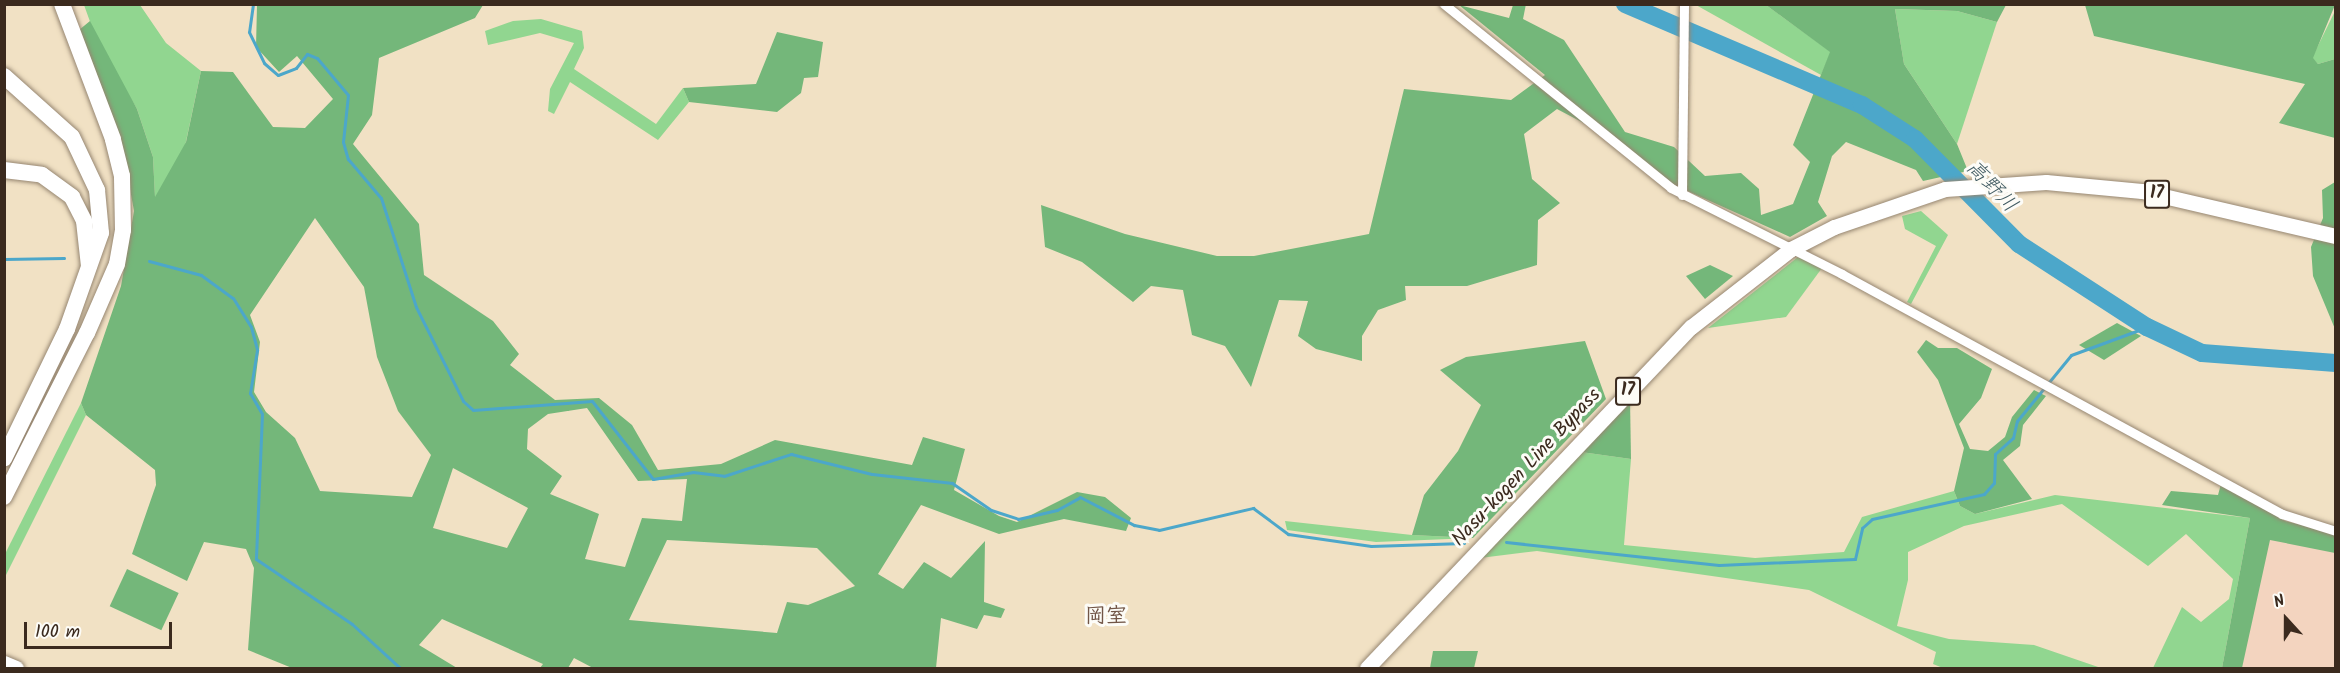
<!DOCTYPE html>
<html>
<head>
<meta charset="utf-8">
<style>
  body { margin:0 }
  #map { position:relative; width:2340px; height:673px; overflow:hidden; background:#f1e1c4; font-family:Kalam,"Klee One",sans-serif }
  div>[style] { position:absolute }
  .built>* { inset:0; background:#f3d4bf }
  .green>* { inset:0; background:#91d690 }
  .forest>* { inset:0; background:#74b77a; transform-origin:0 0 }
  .stream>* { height:3px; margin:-1.5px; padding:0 1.5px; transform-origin:1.5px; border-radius:1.5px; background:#4ca7ca }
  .river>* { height:18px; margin:-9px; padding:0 9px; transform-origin:9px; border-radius:9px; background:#4ca7ca }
  .roads { filter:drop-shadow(0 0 2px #968671) drop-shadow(0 0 2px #968671) }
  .minor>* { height:9px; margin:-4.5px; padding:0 4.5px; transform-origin:4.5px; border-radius:4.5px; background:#fff }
  .primary>* { height:15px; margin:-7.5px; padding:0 7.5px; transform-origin:7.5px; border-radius:7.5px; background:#fff }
  .motorway>* { height:16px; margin:-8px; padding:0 8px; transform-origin:8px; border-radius:8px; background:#fff }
  span { translate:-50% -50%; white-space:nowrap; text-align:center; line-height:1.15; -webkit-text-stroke:6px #fdfcf7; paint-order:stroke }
  .shield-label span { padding:2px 4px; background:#fdfcf7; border:2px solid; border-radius:4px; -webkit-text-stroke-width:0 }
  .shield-label { font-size:18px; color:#3b2a1e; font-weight:700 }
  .street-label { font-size:20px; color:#3b2a1e }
  .water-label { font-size:21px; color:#425c63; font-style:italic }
  .neighbourhood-label { font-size:21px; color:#725647; font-weight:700 }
  .frame { position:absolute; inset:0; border:6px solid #3b2a1e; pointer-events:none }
  .north { position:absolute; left:2256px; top:589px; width:60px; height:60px; -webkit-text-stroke:4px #fdfcf7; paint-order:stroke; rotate:339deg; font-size:16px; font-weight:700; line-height:24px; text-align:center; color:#3b2a1e }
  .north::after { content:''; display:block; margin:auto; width:21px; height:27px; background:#3b2a1e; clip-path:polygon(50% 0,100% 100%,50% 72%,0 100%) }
  .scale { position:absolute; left:24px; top:622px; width:148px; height:27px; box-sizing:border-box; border:3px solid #3b2a1e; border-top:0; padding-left:8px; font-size:18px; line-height:21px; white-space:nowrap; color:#3b2a1e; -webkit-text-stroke:4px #fdfcf7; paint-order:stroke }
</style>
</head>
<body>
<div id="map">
  <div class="built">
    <div style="clip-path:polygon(2259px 526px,2335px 538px,2335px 668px,2230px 668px)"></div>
  </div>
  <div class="green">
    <div style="clip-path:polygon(84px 5px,140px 5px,166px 43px,201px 71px,185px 146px,155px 198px,153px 157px,137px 109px,97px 41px)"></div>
    <div style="clip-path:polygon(1696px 5px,1766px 5px,1831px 52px,1821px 75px)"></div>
    <div style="clip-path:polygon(1895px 9px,1957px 11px,1997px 22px,1957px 144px,1904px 64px)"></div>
    <div style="clip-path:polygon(2335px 11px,2335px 59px,2318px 64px,2312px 58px)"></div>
    <div style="clip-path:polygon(541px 19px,582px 31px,584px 48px,574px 69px,656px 124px,683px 88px,689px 102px,658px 140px,570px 82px,554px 114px,548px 111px,550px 89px,574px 43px,540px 33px,488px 45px,485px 31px,513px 21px)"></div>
    <div style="clip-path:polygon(1921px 211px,1948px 235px,1911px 304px,1907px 302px,1936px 246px,1905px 229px,1902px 216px)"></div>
    <div style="clip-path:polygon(1798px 257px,1822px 268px,1786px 317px,1708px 328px)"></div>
    <div style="clip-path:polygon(81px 403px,86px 415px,5px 577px,5px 554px)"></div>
    <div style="clip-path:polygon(1581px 452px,1631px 459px,1624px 545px,1755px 558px,1844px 552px,1862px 517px,1954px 491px,1960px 506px,1975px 514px,2055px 495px,2250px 518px,2222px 668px,2153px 668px,2182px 607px,2201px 622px,2229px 599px,2233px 579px,2186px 534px,2148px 566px,2062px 504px,1964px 526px,1908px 552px,1908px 580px,1897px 626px,1949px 639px,2034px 645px,2101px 668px,1943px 668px,1933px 664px,1936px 652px,1809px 590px,1537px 551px,1480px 558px)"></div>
    <div style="clip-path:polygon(1285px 521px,1412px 535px,1473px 538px,1376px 542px,1287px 530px)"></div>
  </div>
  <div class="forest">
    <div style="clip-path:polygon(1526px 4px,1523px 19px,1564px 40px,1625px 132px,1674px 147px,1705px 176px,1741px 173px,1759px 189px,1761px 215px,1793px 204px,1810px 162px,1793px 145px,1830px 52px,1766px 5px,2006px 5px,1997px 22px,1957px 11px,1895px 9px,1904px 64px,1957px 144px,1968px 171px,1923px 181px,1916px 170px,1846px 142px,1832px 156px,1818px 202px,1827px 216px,1790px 237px,1672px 184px,1614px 139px,1557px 109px,1524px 134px,1532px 179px,1560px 203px,1538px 220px,1537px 265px,1467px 286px,1405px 286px,1406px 300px,1378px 310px,1362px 336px,1362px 361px,1316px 349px,1298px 336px,1308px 301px,1279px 300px,1251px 387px,1225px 346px,1192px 335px,1183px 290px,1151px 286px,1133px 302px,1082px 262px,1045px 247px,1041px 205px,1125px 234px,1217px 256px,1254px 256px,1369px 234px,1404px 89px,1511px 100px,1545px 75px,1459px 5px,1509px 18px,1513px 5px)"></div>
    <div style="clip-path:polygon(evenodd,257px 5px,483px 5px,475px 18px,379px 58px,372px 115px,353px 144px,419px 224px,424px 275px,493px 321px,519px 354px,510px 365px,555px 400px,599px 398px,632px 425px,658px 470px,721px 464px,775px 440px,912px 465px,923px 437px,965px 449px,954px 490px,999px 516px,1017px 522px,1077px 492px,1105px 497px,1131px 518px,1126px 531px,1064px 519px,999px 534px,921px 505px,878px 574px,903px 589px,924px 562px,951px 578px,985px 541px,984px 602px,1005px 609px,1001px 618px,984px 615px,977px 629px,941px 618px,936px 668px,593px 668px,574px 658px,568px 668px,540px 668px,543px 664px,442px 619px,419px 645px,457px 668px,292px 668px,248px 650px,254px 568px,246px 549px,204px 542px,187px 581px,132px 554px,156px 485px,155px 470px,86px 415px,81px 403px,121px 286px,134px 211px,121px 139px,79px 30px,90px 21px,137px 109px,153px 157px,155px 197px,186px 142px,201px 71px,233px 72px,273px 127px,305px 128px,333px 99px,297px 56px,279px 72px,256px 47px,257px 5px,315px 218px,364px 287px,377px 357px,398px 411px,431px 455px,412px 497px,320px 491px,295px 438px,266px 412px,254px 392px,260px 342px,250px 315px,315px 218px,257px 5px,587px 408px,638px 481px,687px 479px,682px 521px,642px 518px,625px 567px,585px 559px,599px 514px,550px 494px,562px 476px,527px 449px,528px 429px,548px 414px,587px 408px,257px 5px,453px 468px,528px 508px,507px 548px,433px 528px,453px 468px,257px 5px,667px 540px,817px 548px,855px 586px,808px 605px,787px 602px,777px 633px,629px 620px,667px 540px)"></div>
    <div style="clip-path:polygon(2085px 5px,2335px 5px,2313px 58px,2318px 64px,2335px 59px,2335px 138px,2279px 123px,2305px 84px,2094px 36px)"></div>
    <div style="clip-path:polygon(777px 32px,823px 42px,818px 77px,804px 78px,801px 93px,777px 112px,689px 102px,683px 88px,756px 84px)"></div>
    <div style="clip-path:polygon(2335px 182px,2335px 329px,2313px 276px,2311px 247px,2323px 218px,2322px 190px)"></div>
    <div style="clip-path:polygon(1710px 265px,1733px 276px,1705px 299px,1686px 276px)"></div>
    <div style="clip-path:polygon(2117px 323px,2141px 336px,2104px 360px,2079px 345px)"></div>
    <div style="clip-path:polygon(1926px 340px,1938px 348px,1957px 348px,1992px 369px,1981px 398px,1959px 424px,1970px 449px,1988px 451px,2005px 437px,2012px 417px,2034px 390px,2046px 396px,2023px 425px,2020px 446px,2003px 460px,2032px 499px,1975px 514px,1960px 506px,1954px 491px,1964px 448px,1938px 380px,1917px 352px)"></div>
    <div style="clip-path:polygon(1585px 341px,1606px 399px,1473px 538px,1412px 535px,1424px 495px,1458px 451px,1481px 405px,1440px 370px,1466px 357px)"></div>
    <div style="clip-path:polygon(1630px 399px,1631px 459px,1581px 452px)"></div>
    <div style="clip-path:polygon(2221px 484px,2285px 521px,2335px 533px,2335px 553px,2270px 540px,2242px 668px,2222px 668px,2250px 518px,2162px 505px,2171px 491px,2218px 495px)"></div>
    <div style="left:127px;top:569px;width:57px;height:41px;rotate:25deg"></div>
    <div style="clip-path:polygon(1433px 651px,1478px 651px,1474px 668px,1430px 668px)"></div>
  </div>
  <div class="stream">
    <div style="left:253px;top:4px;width:28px;rotate:98deg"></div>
    <div style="left:249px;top:32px;width:34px;rotate:64deg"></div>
    <div style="left:264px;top:63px;width:18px;rotate:41deg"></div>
    <div style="left:278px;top:75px;width:19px;rotate:-21deg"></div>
    <div style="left:296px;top:68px;width:18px;rotate:-52deg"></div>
    <div style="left:307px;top:54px;width:11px;rotate:22deg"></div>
    <div style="left:317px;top:58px;width:48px;rotate:50deg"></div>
    <div style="left:348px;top:95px;width:47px;rotate:96.1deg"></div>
    <div style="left:343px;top:142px;width:18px;rotate:74deg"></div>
    <div style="left:348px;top:159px;width:51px;rotate:49.8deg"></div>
    <div style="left:381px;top:198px;width:114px;rotate:72.2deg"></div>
    <div style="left:416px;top:307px;width:105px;rotate:63.4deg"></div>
    <div style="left:463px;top:401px;width:13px;rotate:42deg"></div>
    <div style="left:473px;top:410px;width:119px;rotate:-4.3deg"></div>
    <div style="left:592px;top:401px;width:99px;rotate:52deg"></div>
    <div style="left:653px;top:479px;width:41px;rotate:-9.9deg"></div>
    <div style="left:693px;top:472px;width:31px;rotate:7deg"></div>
    <div style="left:724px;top:476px;width:71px;rotate:-18.2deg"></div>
    <div style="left:791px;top:454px;width:83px;rotate:13.9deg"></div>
    <div style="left:872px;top:474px;width:81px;rotate:6.4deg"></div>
    <div style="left:952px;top:483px;width:47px;rotate:34.7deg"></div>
    <div style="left:991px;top:510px;width:28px;rotate:18deg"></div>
    <div style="left:1018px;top:519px;width:40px;rotate:-13deg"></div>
    <div style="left:1057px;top:510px;width:26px;rotate:-29deg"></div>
    <div style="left:1080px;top:497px;width:61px;rotate:27.4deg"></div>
    <div style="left:1134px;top:525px;width:25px;rotate:11deg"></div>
    <div style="left:1159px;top:530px;width:97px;rotate:-13.2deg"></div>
    <div style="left:1253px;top:508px;width:44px;rotate:36.6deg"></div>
    <div style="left:1288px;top:534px;width:84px;rotate:8.2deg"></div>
    <div style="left:1371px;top:546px;width:93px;rotate:-1.8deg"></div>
    <div style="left:4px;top:259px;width:60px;rotate:-1deg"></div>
    <div style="left:149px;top:261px;width:54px;rotate:15.1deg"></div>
    <div style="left:201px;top:275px;width:39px;rotate:36deg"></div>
    <div style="left:233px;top:298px;width:34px;rotate:58deg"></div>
    <div style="left:251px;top:327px;width:24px;rotate:75deg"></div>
    <div style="left:257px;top:350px;width:44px;rotate:99.2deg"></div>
    <div style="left:250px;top:393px;width:24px;rotate:60deg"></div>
    <div style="left:262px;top:414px;width:145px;rotate:92.4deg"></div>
    <div style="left:256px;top:559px;width:116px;rotate:34.1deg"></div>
    <div style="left:352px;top:624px;width:65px;rotate:42.5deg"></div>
    <div style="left:1506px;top:542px;width:214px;rotate:6.2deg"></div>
    <div style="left:1719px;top:565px;width:136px;rotate:-2.5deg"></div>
    <div style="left:1855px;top:559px;width:32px;rotate:-77deg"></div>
    <div style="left:1862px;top:528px;width:13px;rotate:-42deg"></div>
    <div style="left:1872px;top:519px;width:115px;rotate:-12.6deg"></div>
    <div style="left:1984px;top:494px;width:15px;rotate:-48deg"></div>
    <div style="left:1994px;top:483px;width:29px;rotate:-88deg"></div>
    <div style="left:1995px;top:454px;width:24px;rotate:-42deg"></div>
    <div style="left:2013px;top:438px;width:17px;rotate:-77deg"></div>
    <div style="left:2017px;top:421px;width:85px;rotate:-50.7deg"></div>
    <div style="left:2071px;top:355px;width:81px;rotate:-20.2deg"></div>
  </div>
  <div class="river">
    <div style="left:1625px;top:4px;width:258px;rotate:23.1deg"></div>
    <div style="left:1862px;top:105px;width:63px;rotate:32.7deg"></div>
    <div style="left:1915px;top:139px;width:148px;rotate:45.3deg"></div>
    <div style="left:2019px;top:244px;width:153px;rotate:33deg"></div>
    <div style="left:2147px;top:327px;width:61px;rotate:25.3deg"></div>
    <div style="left:2202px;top:353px;width:134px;rotate:4.3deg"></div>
  </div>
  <div class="roads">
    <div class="minor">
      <div style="left:1444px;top:4px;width:292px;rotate:39deg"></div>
      <div style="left:1671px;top:188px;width:191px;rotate:26.7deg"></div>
      <div style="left:1842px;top:274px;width:501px;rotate:28.61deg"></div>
      <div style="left:2282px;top:514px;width:57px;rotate:17.5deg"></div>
      <div style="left:1682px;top:195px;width:191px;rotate:-89.4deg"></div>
    </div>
    <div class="primary">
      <div style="left:4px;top:663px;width:13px;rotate:23deg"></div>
      <div style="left:1367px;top:668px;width:470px;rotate:-46.5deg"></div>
      <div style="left:1691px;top:327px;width:127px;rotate:-38deg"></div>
      <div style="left:1791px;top:249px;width:48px;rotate:-27.1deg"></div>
      <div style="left:1834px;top:227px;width:117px;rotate:-18.9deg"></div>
      <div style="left:1945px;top:189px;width:101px;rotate:-4deg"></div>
      <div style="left:2046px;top:182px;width:96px;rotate:5.4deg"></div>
      <div style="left:2142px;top:191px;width:199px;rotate:13.1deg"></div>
    </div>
    <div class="motorway">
      <div style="left:4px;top:76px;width:91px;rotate:41.9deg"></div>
      <div style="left:72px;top:137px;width:59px;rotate:64.7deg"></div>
      <div style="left:97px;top:190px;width:43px;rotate:84.7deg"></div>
      <div style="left:101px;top:233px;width:102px;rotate:109.5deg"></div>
      <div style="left:67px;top:329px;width:144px;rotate:115.9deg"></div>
      <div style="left:4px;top:170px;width:38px;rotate:7deg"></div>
      <div style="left:42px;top:175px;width:37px;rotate:36deg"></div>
      <div style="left:72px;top:197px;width:27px;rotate:63deg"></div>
      <div style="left:84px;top:221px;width:45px;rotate:83.7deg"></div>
      <div style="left:4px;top:497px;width:184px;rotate:-63.2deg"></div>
      <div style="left:87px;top:333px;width:75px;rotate:-66.5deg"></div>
      <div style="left:117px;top:264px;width:35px;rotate:-80deg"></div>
      <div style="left:123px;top:230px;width:54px;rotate:-91.1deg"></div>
      <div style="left:122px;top:176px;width:38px;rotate:-104deg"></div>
      <div style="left:113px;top:139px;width:144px;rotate:-110.7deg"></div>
    </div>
  </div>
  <div class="shield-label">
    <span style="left:2157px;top:194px">17</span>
    <span style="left:1628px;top:391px">17</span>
  </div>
  <div class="street-label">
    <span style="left:1527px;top:468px;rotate:-47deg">Nasu-kogen Line Bypass</span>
  </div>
  <div class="water-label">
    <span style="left:1991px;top:187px;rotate:46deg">高野川</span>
  </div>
  <div class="neighbourhood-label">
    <span style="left:1106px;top:617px">岡室</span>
  </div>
  <div class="frame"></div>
  <div class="north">N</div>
  <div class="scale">100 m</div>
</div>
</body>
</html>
